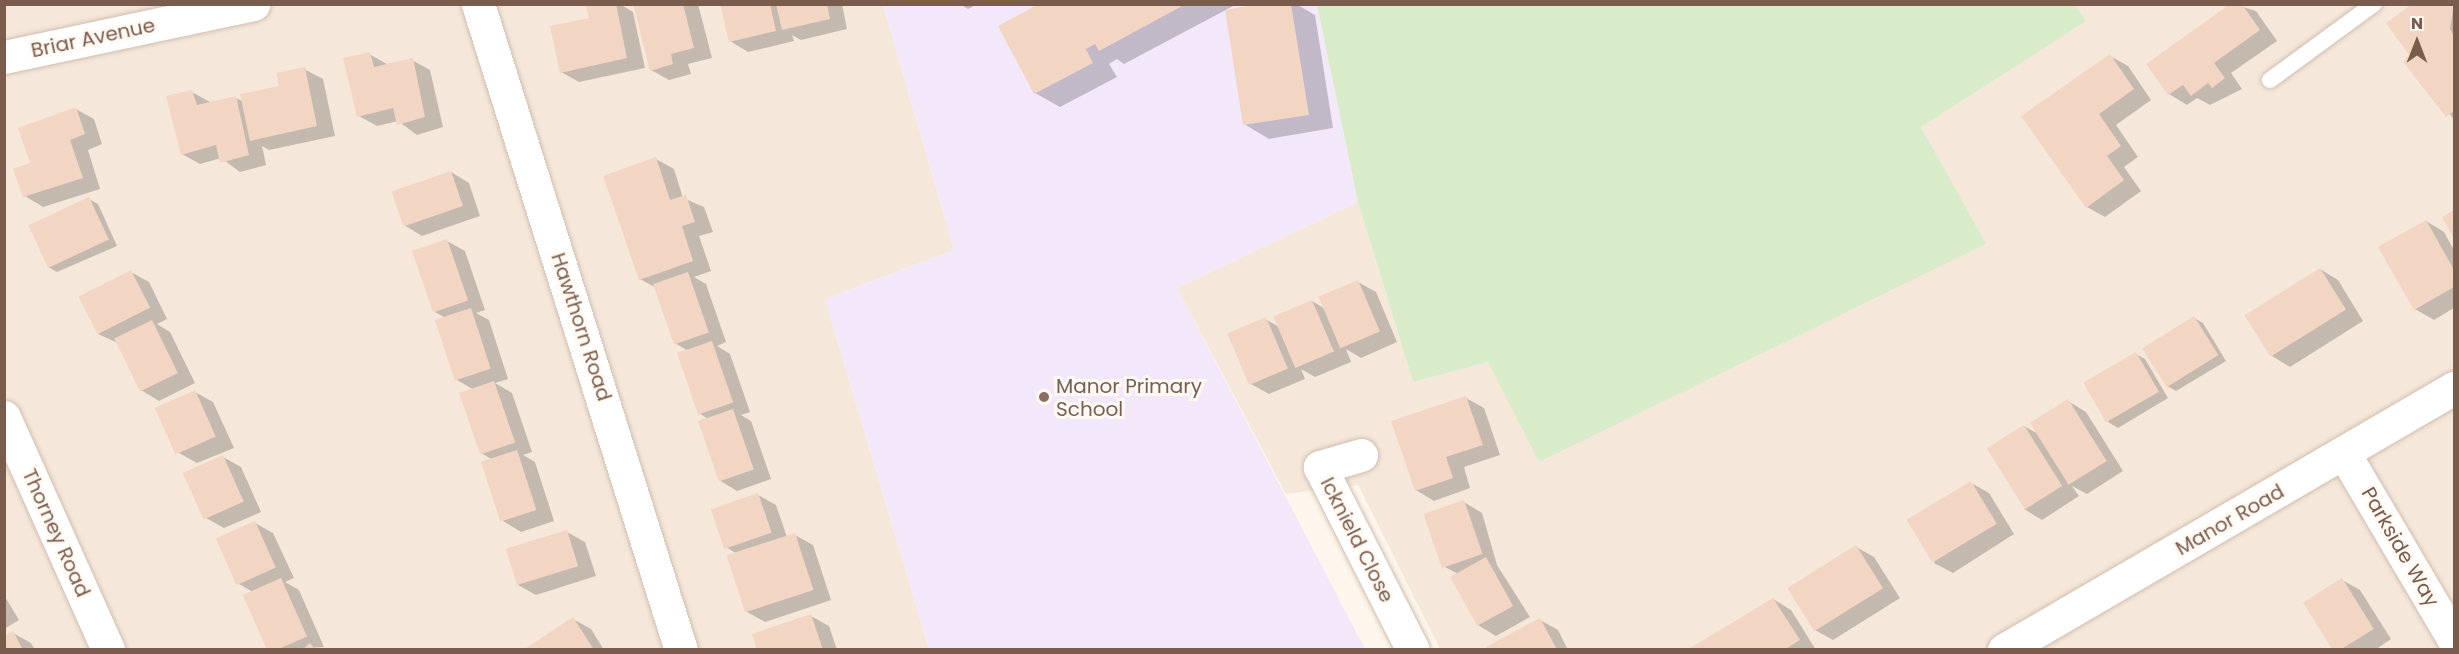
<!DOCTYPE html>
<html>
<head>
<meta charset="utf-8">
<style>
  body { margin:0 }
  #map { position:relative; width:2459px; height:654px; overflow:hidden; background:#fdf6ec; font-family:Poppins,sans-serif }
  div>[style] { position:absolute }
  .residential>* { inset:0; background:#f5e8da }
  .education>* { inset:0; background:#f3e8fa }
  .green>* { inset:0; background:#d8ecc9 }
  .shadow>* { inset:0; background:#0003 }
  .building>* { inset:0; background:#f3d5c3; transform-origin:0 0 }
  .roads { filter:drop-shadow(0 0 2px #d1beb0) drop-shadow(0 0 2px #d1beb0) }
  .service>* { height:16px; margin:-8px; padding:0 8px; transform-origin:8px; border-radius:8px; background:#fff }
  .minor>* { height:33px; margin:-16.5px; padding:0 16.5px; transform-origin:16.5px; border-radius:16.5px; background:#fff }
  .dots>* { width:16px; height:16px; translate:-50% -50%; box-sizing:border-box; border:3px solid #fffaf3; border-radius:50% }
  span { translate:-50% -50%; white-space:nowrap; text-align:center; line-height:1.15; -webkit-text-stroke:6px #fffaf3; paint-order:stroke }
  .street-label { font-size:20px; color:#7a5c4d }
  .education-label { font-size:20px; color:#785e54 }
  .left { translate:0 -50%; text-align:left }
  .frame { position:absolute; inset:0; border:6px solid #7a5c4d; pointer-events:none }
  .north { position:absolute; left:2387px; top:12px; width:60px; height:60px; -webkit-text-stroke:4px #fffaf3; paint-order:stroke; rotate:0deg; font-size:16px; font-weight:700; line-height:24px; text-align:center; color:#7a5c4d }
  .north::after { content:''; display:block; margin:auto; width:21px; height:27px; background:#7a5c4d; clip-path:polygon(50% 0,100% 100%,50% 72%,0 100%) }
</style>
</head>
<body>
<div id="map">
  <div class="residential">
    <div style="clip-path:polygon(4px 5px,883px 5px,954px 250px,825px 299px,929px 649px,5px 649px)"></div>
    <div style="clip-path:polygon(2074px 5px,2454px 5px,2454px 649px,1440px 649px,1358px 485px,1286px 494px,1177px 288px,1358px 202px,1413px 382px,1488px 362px,1539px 461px,1985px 244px,1921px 127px,2085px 21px)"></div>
  </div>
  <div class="education">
    <div style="clip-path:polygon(883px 5px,1317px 5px,1358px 202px,1177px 288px,1365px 649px,929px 649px,825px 299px,954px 250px)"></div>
  </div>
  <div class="green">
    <div style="clip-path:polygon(2074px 4px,2086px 21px,1921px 127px,1986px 244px,1539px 462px,1488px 362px,1413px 382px,1358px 202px,1317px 5px)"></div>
  </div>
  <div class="shadow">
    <div style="clip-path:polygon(620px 4px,633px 12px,645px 68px,579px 82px,561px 72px,591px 19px,588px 7px)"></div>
    <div style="clip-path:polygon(634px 4px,698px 4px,712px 58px,688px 64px,691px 74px,669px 80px,651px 70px)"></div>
    <div style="clip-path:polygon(721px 4px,842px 4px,847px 29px,801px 40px,792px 35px,794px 41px,748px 52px,730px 41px)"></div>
    <div style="clip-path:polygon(960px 4px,978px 4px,968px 9px)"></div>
    <div style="clip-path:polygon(1043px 4px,1237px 4px,1124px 64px,1117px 59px,1109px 64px,1117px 77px,1060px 107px,1035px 93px)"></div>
    <div style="clip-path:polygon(1269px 4px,1296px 4px,1315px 15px,1333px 128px,1269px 139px,1244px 124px)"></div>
    <div style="clip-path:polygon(2233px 4px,2256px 11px,2277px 41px,2231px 73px,2242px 89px,2210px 105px,2197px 98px,2187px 105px,2169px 94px)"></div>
    <div style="clip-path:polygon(2415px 4px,2454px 4px,2454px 120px,2411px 56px)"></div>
    <div style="clip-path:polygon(369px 54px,387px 64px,412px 60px,430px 70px,443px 127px,417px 135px,398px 121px,377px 126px,359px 116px)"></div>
    <div style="clip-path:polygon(2110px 56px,2128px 66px,2151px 100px,2116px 125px,2138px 157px,2124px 167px,2141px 191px,2105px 217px,2087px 207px,2023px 116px)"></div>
    <div style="clip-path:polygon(304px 69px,323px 79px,335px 136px,269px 150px,262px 146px,266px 165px,240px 172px,221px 158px,200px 164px,182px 154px,192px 92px,210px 102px,236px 98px,244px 102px,281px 87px)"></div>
    <div style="clip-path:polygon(76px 109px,94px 119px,102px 144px,88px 150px,100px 189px,43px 207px,25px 196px,32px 163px)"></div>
    <div style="clip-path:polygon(656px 159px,674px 169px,683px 198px,704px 207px,713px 232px,699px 236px,711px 271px,694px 277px,706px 284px,726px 342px,717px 346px,730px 354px,750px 412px,741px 415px,751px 421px,771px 479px,737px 491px,719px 480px,708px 419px,699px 413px,688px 351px,675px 343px,656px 288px,640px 279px)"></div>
    <div style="clip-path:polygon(451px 172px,469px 183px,480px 216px,422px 236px,404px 225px)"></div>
    <div style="clip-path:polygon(89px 199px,98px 204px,117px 246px,57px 272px,48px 267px)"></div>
    <div style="clip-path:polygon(2426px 221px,2444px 232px,2454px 250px,2454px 308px,2434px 320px,2415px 309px)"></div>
    <div style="clip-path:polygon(447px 241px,465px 251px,485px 310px,476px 313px,489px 320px,508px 379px,495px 383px,512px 393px,532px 452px,523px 455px,535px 462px,554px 521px,521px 532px,503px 521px,493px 460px,481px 453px,474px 390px,457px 380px,446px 318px,433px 311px)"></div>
    <div style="clip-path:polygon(2320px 269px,2338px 280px,2363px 321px,2290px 367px,2272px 356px)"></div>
    <div style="clip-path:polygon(131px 272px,149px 282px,167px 319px,157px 324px,170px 332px,195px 383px,159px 401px,141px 390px,118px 343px,98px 334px)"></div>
    <div style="clip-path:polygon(1358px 282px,1376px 292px,1397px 342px,1361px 358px,1346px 349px,1351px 362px,1315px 377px,1301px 369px,1305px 379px,1269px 394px,1251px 384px,1265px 319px,1279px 327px,1312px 301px,1327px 310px)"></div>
    <div style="clip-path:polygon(2194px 318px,2203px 323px,2226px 361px,2176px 391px,2167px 386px)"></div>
    <div style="clip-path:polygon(2136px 354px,2145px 359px,2168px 398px,2118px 428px,2108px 422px)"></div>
    <div style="clip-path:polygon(195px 392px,213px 402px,234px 448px,197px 463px,179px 453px)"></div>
    <div style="clip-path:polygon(1466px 398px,1484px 408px,1500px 455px,1464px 467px,1470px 488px,1434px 501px,1416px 490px)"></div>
    <div style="clip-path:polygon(2068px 401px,2086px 412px,2123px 471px,2087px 494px,2072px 486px,2079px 496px,2042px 520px,2024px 509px,2024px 426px,2040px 435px)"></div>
    <div style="clip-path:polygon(223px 457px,241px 467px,261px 512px,224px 528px,206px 518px)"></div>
    <div style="clip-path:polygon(1971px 483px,1989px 493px,2014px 534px,1953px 573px,1934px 563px)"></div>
    <div style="clip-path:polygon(758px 495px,776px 505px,787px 537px,795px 535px,813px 545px,831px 600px,765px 622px,747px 612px,737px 554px,726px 547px)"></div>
    <div style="clip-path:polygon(1464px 502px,1482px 513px,1497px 565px,1530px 617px,1496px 636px,1478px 625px,1458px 574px,1445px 567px)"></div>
    <div style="clip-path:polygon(255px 523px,273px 533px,294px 578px,285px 582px,299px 590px,324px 647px,269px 650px,253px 592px,239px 584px)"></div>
    <div style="clip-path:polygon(567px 532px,585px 542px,596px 576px,536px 595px,518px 585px)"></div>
    <div style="clip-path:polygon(1856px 547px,1874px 557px,1900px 598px,1833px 640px,1815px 630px)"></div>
    <div style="clip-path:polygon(2342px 580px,2360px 590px,2391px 639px,2375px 650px,2333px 650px,2305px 603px)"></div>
    <div style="clip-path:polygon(4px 595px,19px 620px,4px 629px)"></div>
    <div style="clip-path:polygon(1773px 599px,1791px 610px,1816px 650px,1691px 650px)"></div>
    <div style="clip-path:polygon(811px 616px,829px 626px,837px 650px,759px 650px)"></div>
    <div style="clip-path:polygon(573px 619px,591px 629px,604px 650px,525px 650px)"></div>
    <div style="clip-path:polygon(1540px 620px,1558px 630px,1568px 650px,1489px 650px)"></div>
    <div style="clip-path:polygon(13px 633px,31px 643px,35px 650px,4px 650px)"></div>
  </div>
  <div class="building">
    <div style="clip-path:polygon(616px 4px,627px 58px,560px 73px,550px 26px,589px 18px,586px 6px)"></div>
    <div style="clip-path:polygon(633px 4px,683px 4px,694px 48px,671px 54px,673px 64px,650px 71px)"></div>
    <div style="clip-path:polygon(720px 4px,770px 4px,776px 31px,729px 42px)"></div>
    <div style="clip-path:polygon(776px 4px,827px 4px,830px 19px,782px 30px)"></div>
    <div style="clip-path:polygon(1039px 4px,1186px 4px,1099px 51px,1095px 44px,1086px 49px,1093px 63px,1034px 94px,998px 26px)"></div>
    <div style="clip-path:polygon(1260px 4px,1291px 4px,1309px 115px,1243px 125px,1225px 10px)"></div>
    <div style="clip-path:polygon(2230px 4px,2242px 4px,2260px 30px,2214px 63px,2225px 78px,2212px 88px,2208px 83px,2191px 96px,2183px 85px,2168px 95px,2146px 64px)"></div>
    <div style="clip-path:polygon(2412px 4px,2454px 4px,2450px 29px,2454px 36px,2454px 111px,2446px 117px,2403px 62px,2409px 55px,2386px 23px)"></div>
    <div style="clip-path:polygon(370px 52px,374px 67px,413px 58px,425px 117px,397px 125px,393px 108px,357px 117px,343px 58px)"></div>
    <div style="clip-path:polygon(2110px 54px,2134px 89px,2099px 114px,2121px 146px,2107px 156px,2124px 180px,2086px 208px,2021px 116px)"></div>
    <div style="clip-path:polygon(305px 67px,317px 126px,250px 141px,240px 94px,279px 86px,276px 73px)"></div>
    <div style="clip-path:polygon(192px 90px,197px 105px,236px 96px,249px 155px,220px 163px,216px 145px,181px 155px,166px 96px)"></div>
    <div style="clip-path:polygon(76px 107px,85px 134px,70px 140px,83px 178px,23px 197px,13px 169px,30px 163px,18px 128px)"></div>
    <div style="clip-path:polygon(656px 157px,670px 200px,686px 195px,695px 222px,682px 226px,693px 261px,639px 280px,603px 176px)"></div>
    <div style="left:451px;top:171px;width:37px;height:63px;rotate:71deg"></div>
    <div style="left:89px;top:197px;width:47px;height:67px;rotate:65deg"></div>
    <div style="clip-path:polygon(2454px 210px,2454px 239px,2442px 217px)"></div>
    <div style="clip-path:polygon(2426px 220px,2454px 270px,2454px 287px,2414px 310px,2378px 247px)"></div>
    <div style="left:447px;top:239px;width:65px;height:37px;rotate:71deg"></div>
    <div style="left:2320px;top:268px;width:49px;height:89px;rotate:58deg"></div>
    <div style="left:131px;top:270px;width:42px;height:59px;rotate:63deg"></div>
    <div style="left:688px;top:272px;width:64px;height:37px;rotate:71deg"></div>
    <div style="left:1358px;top:280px;width:56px;height:43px;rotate:67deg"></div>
    <div style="left:1312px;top:300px;width:56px;height:42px;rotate:67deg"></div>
    <div style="left:471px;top:308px;width:64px;height:38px;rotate:72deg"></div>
    <div style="left:2194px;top:316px;width:46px;height:61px;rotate:58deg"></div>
    <div style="left:1266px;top:317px;width:56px;height:42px;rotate:67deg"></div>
    <div style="left:152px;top:320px;width:59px;height:42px;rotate:64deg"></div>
    <div style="left:712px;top:341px;width:65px;height:37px;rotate:71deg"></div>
    <div style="left:2136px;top:352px;width:46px;height:61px;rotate:60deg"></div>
    <div style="left:494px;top:381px;width:65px;height:37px;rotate:71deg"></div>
    <div style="left:195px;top:390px;width:51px;height:44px;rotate:66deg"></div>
    <div style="clip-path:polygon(1466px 396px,1483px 445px,1446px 457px,1453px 478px,1415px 491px,1391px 421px)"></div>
    <div style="left:2068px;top:399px;width:73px;height:45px;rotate:58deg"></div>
    <div style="left:733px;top:409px;width:64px;height:37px;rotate:71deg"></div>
    <div style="left:2024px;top:425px;width:72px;height:44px;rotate:58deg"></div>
    <div style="left:517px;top:450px;width:63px;height:38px;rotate:72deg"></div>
    <div style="left:223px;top:455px;width:51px;height:44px;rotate:66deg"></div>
    <div style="left:1971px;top:481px;width:50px;height:75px;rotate:59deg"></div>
    <div style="left:758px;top:493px;width:42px;height:50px;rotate:71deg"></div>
    <div style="left:1464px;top:500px;width:57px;height:43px;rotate:71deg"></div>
    <div style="left:255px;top:521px;width:51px;height:43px;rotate:66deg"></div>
    <div style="left:567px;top:530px;width:38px;height:64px;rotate:73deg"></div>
    <div style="left:795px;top:533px;width:60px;height:72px;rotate:72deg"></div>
    <div style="left:1856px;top:545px;width:51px;height:81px;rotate:58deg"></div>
    <div style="left:1486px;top:557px;width:56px;height:41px;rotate:61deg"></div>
    <div style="left:281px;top:578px;width:64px;height:42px;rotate:66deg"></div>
    <div style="left:2342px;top:578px;width:60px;height:46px;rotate:58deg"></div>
    <div style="clip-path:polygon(1773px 598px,1800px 640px,1784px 650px,1687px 650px)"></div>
    <div style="clip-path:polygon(811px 614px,823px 650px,757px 650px,752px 634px)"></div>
    <div style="clip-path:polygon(573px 617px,594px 650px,523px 650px)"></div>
    <div style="clip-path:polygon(1540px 618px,1557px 650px,1488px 650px,1486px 647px)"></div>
    <div style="clip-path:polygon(13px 631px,23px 650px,4px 650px,4px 636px)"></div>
    <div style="clip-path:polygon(310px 643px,315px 650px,302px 650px)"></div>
  </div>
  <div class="roads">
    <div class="service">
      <div style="left:2270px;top:80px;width:129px;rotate:-36.2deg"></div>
    </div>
    <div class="minor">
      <div style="left:478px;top:4px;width:677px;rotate:72.56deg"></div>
      <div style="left:4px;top:57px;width:255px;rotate:-12deg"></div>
      <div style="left:4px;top:417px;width:255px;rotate:65.9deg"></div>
      <div style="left:1361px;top:455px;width:43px;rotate:163.7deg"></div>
      <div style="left:1320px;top:467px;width:205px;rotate:63.1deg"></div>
      <div style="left:2345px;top:455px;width:215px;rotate:59.5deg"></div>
      <div style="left:2004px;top:650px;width:521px;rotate:-30.21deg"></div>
    </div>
  </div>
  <div class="dots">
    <div style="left:1044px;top:397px;background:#8d6e63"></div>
  </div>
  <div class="street-label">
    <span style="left:93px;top:38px;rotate:-12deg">Briar Avenue</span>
    <span style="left:581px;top:327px;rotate:72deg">Hawthorn Road</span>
    <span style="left:2230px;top:520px;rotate:-30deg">Manor Road</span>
    <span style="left:56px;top:533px;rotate:66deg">Thorney Road</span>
    <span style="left:1357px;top:540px;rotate:63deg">Icknield Close</span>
    <span style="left:2400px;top:547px;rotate:60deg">Parkside Way</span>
  </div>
  <div class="education-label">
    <span class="left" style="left:1056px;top:398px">Manor Primary<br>School</span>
  </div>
  <div class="frame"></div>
  <div class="north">N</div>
</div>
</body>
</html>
